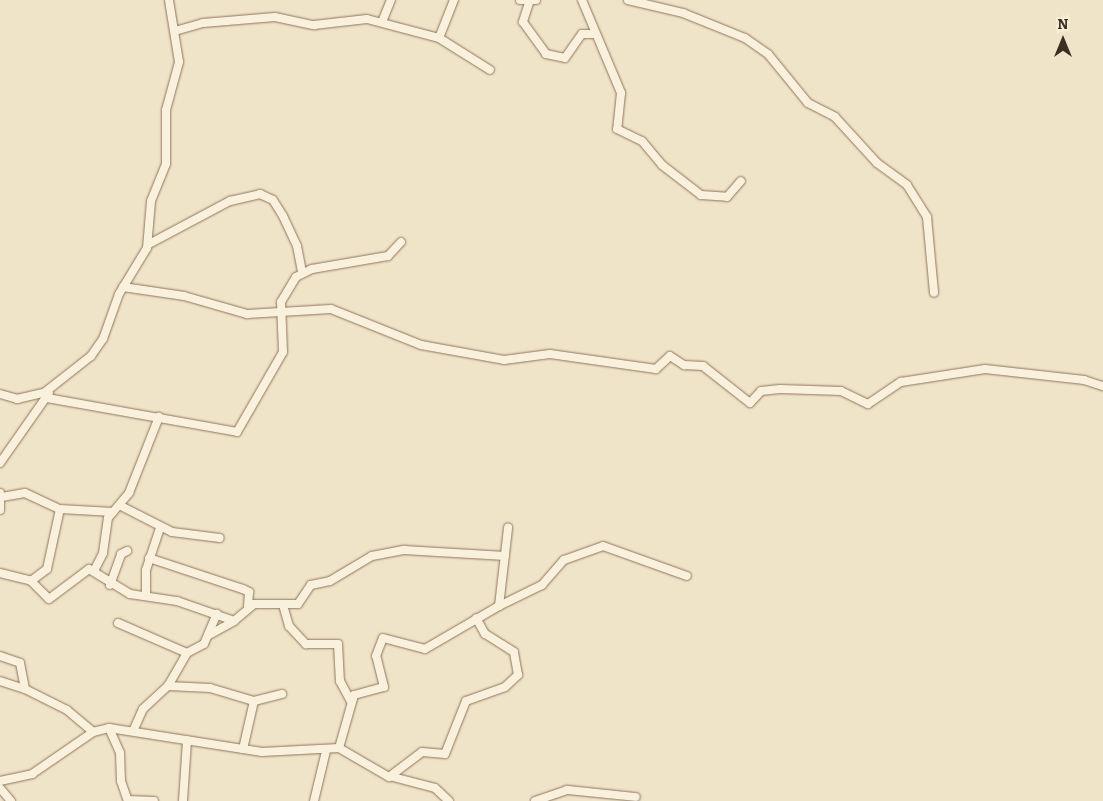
<!DOCTYPE html>
<html>
<head>
<meta charset="utf-8">
<style>
  body { margin:0 }
  #map { position:relative; width:1103px; height:801px; overflow:hidden; background:#f0e4c8; font-family:Bitter,serif }
  div>[style] { position:absolute }
  .roads { filter:drop-shadow(0 0 1px #8d765c) drop-shadow(0 0 1px #8d765c) }
  .minor>* { height:8px; margin:-4px; padding:0 4px; transform-origin:4px; border-radius:4px; background:#faf1dc }
  span { translate:-50% -50%; white-space:nowrap; text-align:center; line-height:1.15; -webkit-text-stroke:4.5px #f7eed8; paint-order:stroke }
  .north { position:absolute; left:1038px; top:15px; width:50px; height:50px; -webkit-text-stroke:4px #f7eed8; paint-order:stroke; rotate:0deg; font-size:14px; font-weight:700; line-height:20px; text-align:center; color:#3d2e20 }
  .north::after { content:''; display:block; margin:auto; width:18px; height:22px; background:#3d2e20; clip-path:polygon(50% 0,100% 100%,50% 72%,0 100%) }
</style>
</head>
<body>
<div id="map">
  <div class="roads">
    <div class="minor">
      <div style="left:520px;top:0;width:16px"></div>
      <div style="left:582px;top:0;width:101px;rotate:67.2deg"></div>
      <div style="left:621px;top:93px;width:36px;rotate:96deg"></div>
      <div style="left:617px;top:129px;width:28px;rotate:26deg"></div>
      <div style="left:642px;top:141px;width:31px;rotate:50deg"></div>
      <div style="left:662px;top:165px;width:49px;rotate:37.6deg"></div>
      <div style="left:701px;top:195px;width:26px;rotate:4deg"></div>
      <div style="left:727px;top:197px;width:21px;rotate:-49deg"></div>
      <div style="left:628px;top:0;width:57px;rotate:13.3deg"></div>
      <div style="left:683px;top:13px;width:67px;rotate:22deg"></div>
      <div style="left:745px;top:38px;width:28px;rotate:35deg"></div>
      <div style="left:768px;top:54px;width:63px;rotate:50.8deg"></div>
      <div style="left:808px;top:103px;width:30px;rotate:27deg"></div>
      <div style="left:835px;top:117px;width:62px;rotate:47.6deg"></div>
      <div style="left:877px;top:163px;width:37px;rotate:36deg"></div>
      <div style="left:907px;top:185px;width:38px;rotate:58deg"></div>
      <div style="left:927px;top:217px;width:76px;rotate:84.7deg"></div>
      <div style="left:529px;top:3px;width:20px;rotate:108deg"></div>
      <div style="left:523px;top:22px;width:39px;rotate:54deg"></div>
      <div style="left:546px;top:54px;width:19px;rotate:12deg"></div>
      <div style="left:565px;top:58px;width:29px;rotate:-55deg"></div>
      <div style="left:582px;top:34px;width:12px"></div>
      <div style="left:382px;top:22px;width:24px;rotate:-68deg"></div>
      <div style="left:175px;top:31px;width:29px;rotate:-16deg"></div>
      <div style="left:203px;top:23px;width:72px;rotate:-4.8deg"></div>
      <div style="left:275px;top:17px;width:40px;rotate:12deg"></div>
      <div style="left:314px;top:25px;width:53px;rotate:-6.5deg"></div>
      <div style="left:367px;top:19px;width:74px;rotate:14.8deg"></div>
      <div style="left:439px;top:38px;width:60px;rotate:32.1deg"></div>
      <div style="left:439px;top:38px;width:41px;rotate:-68.5deg"></div>
      <div style="left:149px;top:244px;width:92px;rotate:-28deg"></div>
      <div style="left:230px;top:201px;width:31px;rotate:-13deg"></div>
      <div style="left:260px;top:194px;width:14px;rotate:25deg"></div>
      <div style="left:273px;top:200px;width:19px;rotate:58deg"></div>
      <div style="left:283px;top:216px;width:33px;rotate:65deg"></div>
      <div style="left:297px;top:246px;width:26px;rotate:79deg"></div>
      <div style="left:123px;top:287px;width:62px;rotate:8.4deg"></div>
      <div style="left:184px;top:296px;width:66px;rotate:15.9deg"></div>
      <div style="left:247px;top:314px;width:84px;rotate:-3.4deg"></div>
      <div style="left:331px;top:309px;width:97px;rotate:21.8deg"></div>
      <div style="left:421px;top:345px;width:84px;rotate:10.2deg"></div>
      <div style="left:504px;top:360px;width:46px;rotate:-7.4deg"></div>
      <div style="left:550px;top:354px;width:107px;rotate:8.1deg"></div>
      <div style="left:656px;top:369px;width:19px;rotate:-43deg"></div>
      <div style="left:670px;top:356px;width:17px;rotate:33deg"></div>
      <div style="left:684px;top:365px;width:19px;rotate:3deg"></div>
      <div style="left:703px;top:366px;width:60px;rotate:38.2deg"></div>
      <div style="left:750px;top:403px;width:16px;rotate:-47deg"></div>
      <div style="left:761px;top:391px;width:19px;rotate:-6deg"></div>
      <div style="left:780px;top:389px;width:61px;rotate:1.9deg"></div>
      <div style="left:841px;top:391px;width:30px;rotate:26deg"></div>
      <div style="left:868px;top:404px;width:40px;rotate:-34deg"></div>
      <div style="left:901px;top:382px;width:85px;rotate:-8.8deg"></div>
      <div style="left:985px;top:369px;width:100px;rotate:6.3deg"></div>
      <div style="left:1084px;top:380px;width:20px;rotate:18deg"></div>
      <div style="left:0;top:394px;width:18px;rotate:16deg"></div>
      <div style="left:17px;top:399px;width:28px;rotate:-13deg"></div>
      <div style="left:44px;top:393px;width:60px;rotate:-38.2deg"></div>
      <div style="left:91px;top:356px;width:21px;rotate:-55deg"></div>
      <div style="left:103px;top:339px;width:48px;rotate:-70.4deg"></div>
      <div style="left:119px;top:294px;width:54px;rotate:-58.7deg"></div>
      <div style="left:147px;top:248px;width:47px;rotate:-85.1deg"></div>
      <div style="left:151px;top:201px;width:40px;rotate:-68deg"></div>
      <div style="left:166px;top:164px;width:54px;rotate:-90deg"></div>
      <div style="left:166px;top:110px;width:50px;rotate:-74.8deg"></div>
      <div style="left:179px;top:62px;width:63px;rotate:-99.2deg"></div>
      <div style="left:47px;top:398px;width:193px;rotate:10.1deg"></div>
      <div style="left:237px;top:432px;width:92px;rotate:-60.1deg"></div>
      <div style="left:283px;top:352px;width:50px;rotate:-92.3deg"></div>
      <div style="left:281px;top:302px;width:29px;rotate:-59deg"></div>
      <div style="left:296px;top:277px;width:18px;rotate:-27deg"></div>
      <div style="left:312px;top:269px;width:77px;rotate:-9.7deg"></div>
      <div style="left:388px;top:256px;width:19px;rotate:-47deg"></div>
      <div style="left:0;top:463px;width:85px;rotate:-55deg"></div>
      <div style="left:0;top:493px;width:17px;rotate:90deg"></div>
      <div style="left:2px;top:497px;width:23px;rotate:-10deg"></div>
      <div style="left:25px;top:493px;width:38px;rotate:25deg"></div>
      <div style="left:60px;top:509px;width:53px;rotate:3.2deg"></div>
      <div style="left:121px;top:506px;width:57px;rotate:27deg"></div>
      <div style="left:172px;top:532px;width:48px;rotate:7.1deg"></div>
      <div style="left:149px;top:558px;width:99px;rotate:18.3deg"></div>
      <div style="left:243px;top:589px;width:7px;rotate:27deg"></div>
      <div style="left:249px;top:592px;width:14px;rotate:94deg"></div>
      <div style="left:94px;top:571px;width:20px;rotate:-63deg"></div>
      <div style="left:103px;top:553px;width:35px;rotate:-82deg"></div>
      <div style="left:108px;top:518px;width:33px;rotate:-50deg"></div>
      <div style="left:129px;top:493px;width:82px;rotate:-68.5deg"></div>
      <div style="left:0;top:573px;width:32px;rotate:14deg"></div>
      <div style="left:31px;top:581px;width:25px;rotate:45deg"></div>
      <div style="left:49px;top:599px;width:50px;rotate:-36.9deg"></div>
      <div style="left:89px;top:569px;width:48px;rotate:31.4deg"></div>
      <div style="left:130px;top:594px;width:48px;rotate:8.5deg"></div>
      <div style="left:177px;top:601px;width:60px;rotate:19.3deg"></div>
      <div style="left:234px;top:621px;width:26px;rotate:-40deg"></div>
      <div style="left:254px;top:604px;width:44px"></div>
      <div style="left:298px;top:604px;width:23px;rotate:-56deg"></div>
      <div style="left:311px;top:585px;width:19px;rotate:-12deg"></div>
      <div style="left:330px;top:581px;width:49px;rotate:-30.8deg"></div>
      <div style="left:372px;top:556px;width:33px;rotate:-11deg"></div>
      <div style="left:404px;top:550px;width:101px;rotate:3.4deg"></div>
      <div style="left:31px;top:581px;width:20px;rotate:-37deg"></div>
      <div style="left:47px;top:569px;width:61px;rotate:-77.8deg"></div>
      <div style="left:110px;top:585px;width:33px;rotate:-70deg"></div>
      <div style="left:121px;top:554px;width:7px;rotate:-27deg"></div>
      <div style="left:146px;top:595px;width:25px;rotate:-90deg"></div>
      <div style="left:146px;top:570px;width:44px;rotate:-71.6deg"></div>
      <div style="left:283px;top:605px;width:22px;rotate:74deg"></div>
      <div style="left:289px;top:626px;width:25px;rotate:47deg"></div>
      <div style="left:306px;top:644px;width:32px"></div>
      <div style="left:338px;top:644px;width:37px;rotate:87deg"></div>
      <div style="left:340px;top:681px;width:24px;rotate:62deg"></div>
      <div style="left:499px;top:606px;width:48px;rotate:-26deg"></div>
      <div style="left:542px;top:585px;width:33px;rotate:-49deg"></div>
      <div style="left:564px;top:560px;width:41px;rotate:-19.7deg"></div>
      <div style="left:603px;top:546px;width:89px;rotate:19.7deg"></div>
      <div style="left:118px;top:623px;width:75px;rotate:23.5deg"></div>
      <div style="left:209px;top:635px;width:29px;rotate:-29deg"></div>
      <div style="left:0;top:656px;width:21px;rotate:19deg"></div>
      <div style="left:20px;top:663px;width:26px;rotate:79deg"></div>
      <div style="left:25px;top:689px;width:47px;rotate:26.6deg"></div>
      <div style="left:67px;top:710px;width:34px;rotate:40deg"></div>
      <div style="left:0;top:681px;width:26px;rotate:18deg"></div>
      <div style="left:168px;top:686px;width:42px;rotate:2.7deg"></div>
      <div style="left:210px;top:688px;width:46px;rotate:16.5deg"></div>
      <div style="left:109px;top:728px;width:27px;rotate:66deg"></div>
      <div style="left:120px;top:753px;width:28px;rotate:88deg"></div>
      <div style="left:121px;top:781px;width:21px;rotate:71deg"></div>
      <div style="left:134px;top:729px;width:22px;rotate:-66deg"></div>
      <div style="left:143px;top:709px;width:34px;rotate:-43deg"></div>
      <div style="left:168px;top:686px;width:38px;rotate:-60deg"></div>
      <div style="left:187px;top:653px;width:19px;rotate:-28deg"></div>
      <div style="left:204px;top:644px;width:33px;rotate:-67deg"></div>
      <div style="left:339px;top:748px;width:58px;rotate:30.1deg"></div>
      <div style="left:389px;top:777px;width:41px;rotate:-37.1deg"></div>
      <div style="left:422px;top:752px;width:23px;rotate:5deg"></div>
      <div style="left:445px;top:754px;width:57px;rotate:-68.4deg"></div>
      <div style="left:466px;top:701px;width:41px;rotate:-19.7deg"></div>
      <div style="left:505px;top:687px;width:18px;rotate:-43deg"></div>
      <div style="left:518px;top:675px;width:23px;rotate:-100deg"></div>
      <div style="left:514px;top:652px;width:34px;rotate:-148deg"></div>
      <div style="left:485px;top:634px;width:18px;rotate:-119deg"></div>
      <div style="left:243px;top:749px;width:49px;rotate:-77.1deg"></div>
      <div style="left:254px;top:701px;width:29px;rotate:-14deg"></div>
      <div style="left:393px;top:777px;width:43px;rotate:14.7deg"></div>
      <div style="left:435px;top:788px;width:19px;rotate:43deg"></div>
      <div style="left:0;top:781px;width:33px;rotate:-12deg"></div>
      <div style="left:32px;top:774px;width:74px;rotate:-34.5deg"></div>
      <div style="left:93px;top:732px;width:16px;rotate:-14deg"></div>
      <div style="left:109px;top:728px;width:155px;rotate:8.9deg"></div>
      <div style="left:262px;top:752px;width:77px;rotate:-3deg"></div>
      <div style="left:339px;top:748px;width:55px;rotate:-74.2deg"></div>
      <div style="left:354px;top:695px;width:31px;rotate:-15deg"></div>
      <div style="left:384px;top:687px;width:32px;rotate:-104deg"></div>
      <div style="left:376px;top:656px;width:19px;rotate:-69deg"></div>
      <div style="left:383px;top:638px;width:43px;rotate:14.7deg"></div>
      <div style="left:425px;top:649px;width:86px;rotate:-30.2deg"></div>
      <div style="left:499px;top:606px;width:79px;rotate:-83.4deg"></div>
      <div style="left:0;top:788px;width:17px;rotate:50deg"></div>
      <div style="left:128px;top:800px;width:26px;rotate:2deg"></div>
      <div style="left:183px;top:801px;width:61px;rotate:-86.2deg"></div>
      <div style="left:314px;top:801px;width:51px;rotate:-76.5deg"></div>
      <div style="left:535px;top:801px;width:34px;rotate:-19deg"></div>
      <div style="left:567px;top:790px;width:69px;rotate:5.8deg"></div>
    </div>
  </div>
  <div class="north">N</div>
</div>
</body>
</html>
